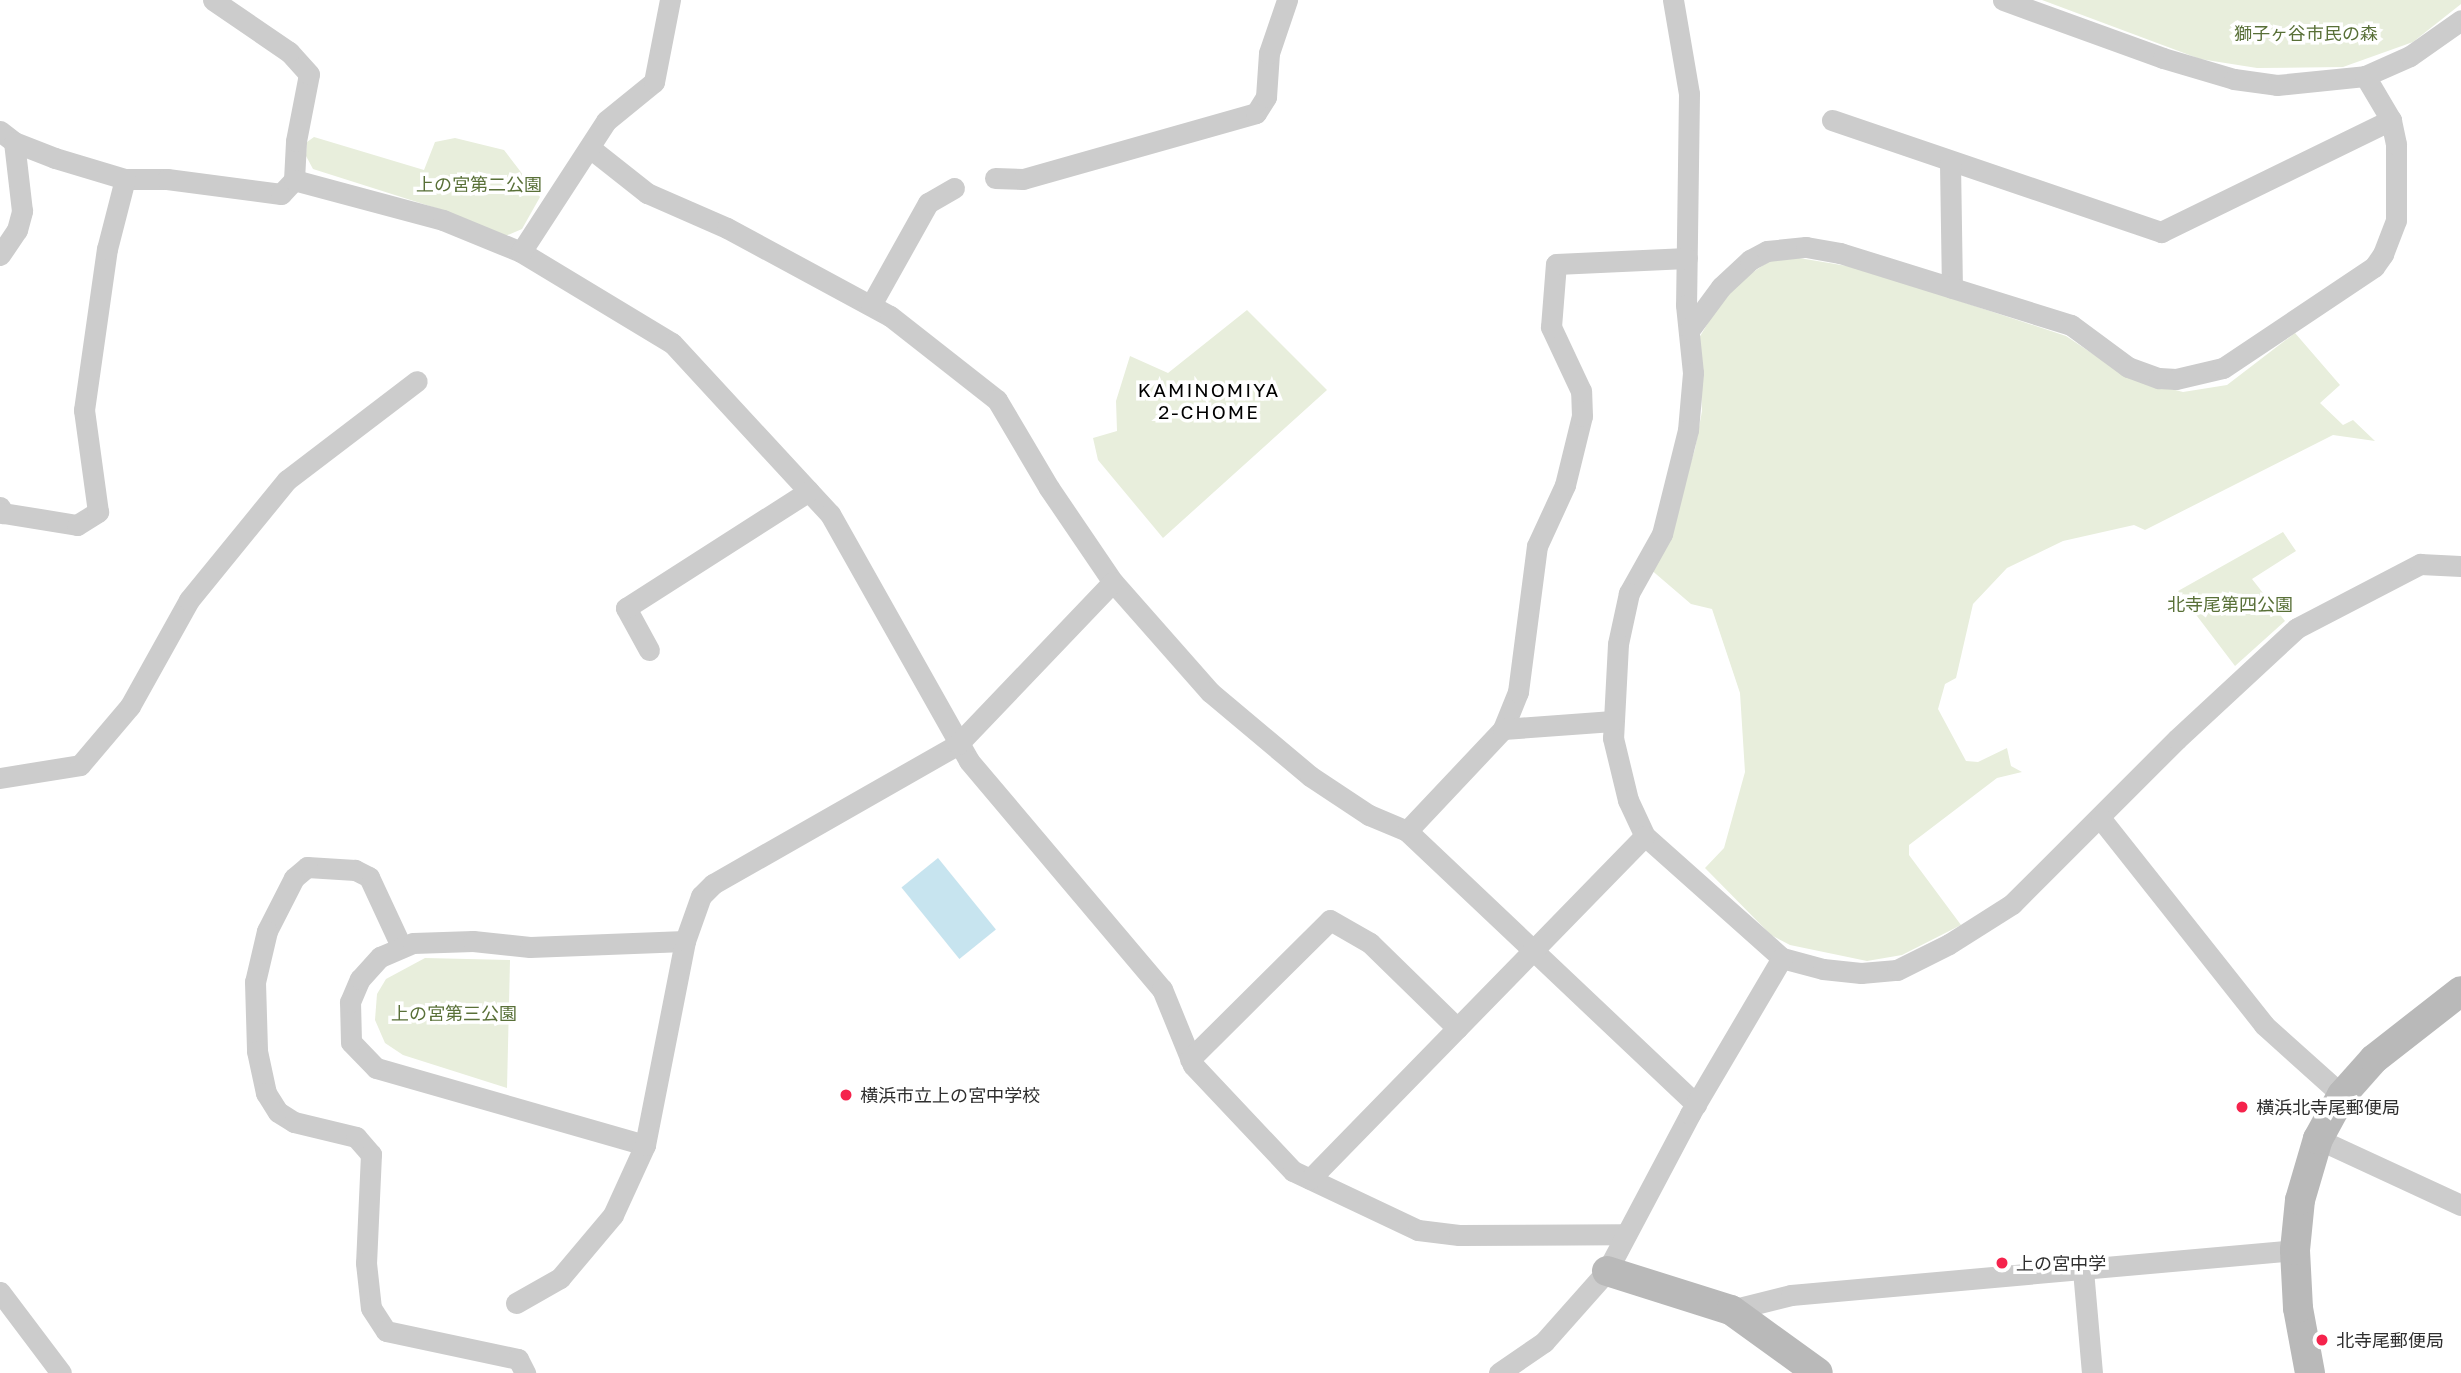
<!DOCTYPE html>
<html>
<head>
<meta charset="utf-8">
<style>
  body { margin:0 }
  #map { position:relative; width:2461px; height:1373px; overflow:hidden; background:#fff; font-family:"Golos Text","Noto Sans JP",sans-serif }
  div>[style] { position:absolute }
  .green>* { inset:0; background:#e8eedc }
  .water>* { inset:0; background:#c7e4ef; transform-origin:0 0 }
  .street>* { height:21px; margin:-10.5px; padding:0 10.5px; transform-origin:10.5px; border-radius:10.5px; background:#ccc }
  .secondary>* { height:30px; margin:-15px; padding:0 15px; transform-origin:15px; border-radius:15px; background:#b9b9b9 }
  .dots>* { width:19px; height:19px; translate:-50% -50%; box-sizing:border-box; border:4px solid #fff; border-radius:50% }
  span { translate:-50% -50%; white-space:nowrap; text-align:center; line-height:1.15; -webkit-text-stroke:7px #fff; paint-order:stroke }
  .park-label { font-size:18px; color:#597038 }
  .poi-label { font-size:18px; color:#2f2f2f }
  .left { translate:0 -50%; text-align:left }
  .neighbourhood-label { font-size:19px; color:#000; letter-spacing:2px }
</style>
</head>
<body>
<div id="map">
  <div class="green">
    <div style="clip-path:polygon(2042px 0,2461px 0,2461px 4px,2413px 42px,2343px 67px,2257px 68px,2200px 59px)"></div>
    <div style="clip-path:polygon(314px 137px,424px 170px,435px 142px,455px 138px,504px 150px,540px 197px,522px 229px,503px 237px,439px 209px,313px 169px,306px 156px,307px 142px)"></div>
    <div style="clip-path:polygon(1787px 256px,1859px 268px,2066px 336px,2129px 378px,2183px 392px,2227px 385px,2295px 333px,2340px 385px,2320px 403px,2343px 425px,2353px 420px,2375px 441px,2333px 435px,2145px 530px,2134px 525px,2063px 541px,2007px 568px,1973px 604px,1956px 678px,1945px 684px,1938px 709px,1966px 761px,1978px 762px,2007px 748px,2011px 766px,2022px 772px,1997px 778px,1909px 845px,1909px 855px,1961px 925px,1902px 955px,1867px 961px,1790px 945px,1771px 935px,1705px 868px,1724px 848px,1745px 772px,1740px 693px,1712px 609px,1691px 604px,1649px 568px,1668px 535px,1695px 449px,1702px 411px,1699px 338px,1717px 308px,1743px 279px,1768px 262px)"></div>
    <div style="clip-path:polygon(1247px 310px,1327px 390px,1163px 538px,1098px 460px,1093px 438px,1117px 431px,1116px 401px,1130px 356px,1168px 373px)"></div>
    <div style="clip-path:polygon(2283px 532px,2296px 551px,2252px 579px,2285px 621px,2235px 666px,2178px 591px)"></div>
    <div style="clip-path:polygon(425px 958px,510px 960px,507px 1088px,403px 1055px,385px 1043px,375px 1020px,377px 994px,386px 979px)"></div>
  </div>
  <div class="water">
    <div style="left:938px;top:858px;width:92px;height:47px;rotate:51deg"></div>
  </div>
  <div class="street">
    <div style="left:1673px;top:0;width:95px;rotate:80.3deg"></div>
    <div style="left:1689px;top:94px;width:211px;rotate:90.8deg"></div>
    <div style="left:1686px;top:305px;width:68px;rotate:84.1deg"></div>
    <div style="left:1693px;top:373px;width:57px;rotate:95deg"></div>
    <div style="left:1688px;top:430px;width:107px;rotate:104deg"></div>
    <div style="left:1662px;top:534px;width:68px;rotate:119.2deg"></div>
    <div style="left:1629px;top:593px;width:52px;rotate:102.2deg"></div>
    <div style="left:1618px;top:644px;width:94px;rotate:93deg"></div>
    <div style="left:1613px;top:738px;width:64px;rotate:76.4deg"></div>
    <div style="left:1628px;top:800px;width:40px;rotate:65deg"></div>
    <div style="left:1645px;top:836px;width:183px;rotate:41.7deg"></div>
    <div style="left:1782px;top:958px;width:42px;rotate:15deg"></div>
    <div style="left:1823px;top:969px;width:38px;rotate:6deg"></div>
    <div style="left:1861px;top:973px;width:36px;rotate:-5deg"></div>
    <div style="left:1897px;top:970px;width:58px;rotate:-26.6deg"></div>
    <div style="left:1949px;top:944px;width:75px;rotate:-32.4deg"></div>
    <div style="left:2012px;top:904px;width:233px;rotate:-45deg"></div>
    <div style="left:2177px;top:739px;width:163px;rotate:-42.8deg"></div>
    <div style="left:2297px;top:628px;width:139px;rotate:-27.5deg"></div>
    <div style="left:2420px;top:564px;width:41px;rotate:2.8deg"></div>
    <div style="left:2003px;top:0;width:170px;rotate:19.9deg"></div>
    <div style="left:2163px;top:58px;width:74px;rotate:16.5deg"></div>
    <div style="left:2234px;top:79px;width:43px;rotate:7.9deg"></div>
    <div style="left:2277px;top:85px;width:88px;rotate:-5.8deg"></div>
    <div style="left:2365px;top:76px;width:49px;rotate:-24deg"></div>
    <div style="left:2410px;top:56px;width:62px;rotate:-35.2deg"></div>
    <div style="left:1832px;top:120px;width:348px;rotate:18.8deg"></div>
    <div style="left:2161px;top:232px;width:256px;rotate:-26deg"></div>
    <div style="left:0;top:131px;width:18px;rotate:38deg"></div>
    <div style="left:14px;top:142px;width:44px;rotate:21.3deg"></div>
    <div style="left:55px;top:158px;width:73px;rotate:16.7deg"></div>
    <div style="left:125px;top:179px;width:42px"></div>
    <div style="left:167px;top:179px;width:115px;rotate:7.5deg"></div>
    <div style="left:281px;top:194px;width:19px;rotate:-47deg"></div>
    <div style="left:294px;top:180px;width:39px;rotate:-87deg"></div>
    <div style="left:296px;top:141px;width:68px;rotate:-79deg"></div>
    <div style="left:309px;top:74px;width:30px;rotate:-132deg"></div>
    <div style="left:289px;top:52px;width:92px;rotate:-145.6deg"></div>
    <div style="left:590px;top:148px;width:73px;rotate:38.3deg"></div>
    <div style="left:647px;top:193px;width:87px;rotate:23.6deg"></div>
    <div style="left:727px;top:228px;width:185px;rotate:28.4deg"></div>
    <div style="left:890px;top:316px;width:136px;rotate:38.1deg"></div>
    <div style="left:997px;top:400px;width:102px;rotate:59.4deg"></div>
    <div style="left:1049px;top:488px;width:114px;rotate:55.8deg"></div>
    <div style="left:1113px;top:582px;width:147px;rotate:48.6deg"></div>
    <div style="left:1210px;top:692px;width:131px;rotate:40deg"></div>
    <div style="left:1310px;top:776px;width:71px;rotate:33.5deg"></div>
    <div style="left:1369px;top:815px;width:41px;rotate:22.8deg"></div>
    <div style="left:1407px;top:831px;width:398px;rotate:43.4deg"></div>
    <div style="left:1950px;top:163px;width:125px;rotate:89.1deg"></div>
    <div style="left:995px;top:178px;width:28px;rotate:2deg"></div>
    <div style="left:1023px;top:179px;width:242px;rotate:-15.8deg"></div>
    <div style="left:1256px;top:113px;width:19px;rotate:-58deg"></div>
    <div style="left:1266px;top:97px;width:44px;rotate:-86.1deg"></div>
    <div style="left:1269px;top:53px;width:56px;rotate:-71.2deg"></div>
    <div style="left:294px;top:180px;width:154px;rotate:15deg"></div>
    <div style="left:443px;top:220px;width:84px;rotate:22.3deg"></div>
    <div style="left:521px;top:252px;width:176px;rotate:31.1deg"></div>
    <div style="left:672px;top:343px;width:233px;rotate:47.3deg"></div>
    <div style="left:830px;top:514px;width:283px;rotate:60.6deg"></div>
    <div style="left:969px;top:761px;width:299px;rotate:49.8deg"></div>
    <div style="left:1162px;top:989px;width:82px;rotate:67.8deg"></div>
    <div style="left:1193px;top:1065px;width:146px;rotate:46.7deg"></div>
    <div style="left:1293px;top:1171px;width:138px;rotate:25.3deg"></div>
    <div style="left:1418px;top:1230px;width:41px;rotate:7deg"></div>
    <div style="left:1459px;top:1235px;width:164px;rotate:-0.3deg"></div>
    <div style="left:521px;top:252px;width:156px;rotate:-57deg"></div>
    <div style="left:606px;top:121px;width:62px;rotate:-39.1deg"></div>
    <div style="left:654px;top:82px;width:84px;rotate:-79deg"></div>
    <div style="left:0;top:255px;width:30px;rotate:-56deg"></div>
    <div style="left:17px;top:230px;width:20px;rotate:-75deg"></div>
    <div style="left:22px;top:211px;width:69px;rotate:-96.6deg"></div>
    <div style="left:871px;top:305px;width:117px;rotate:-60.8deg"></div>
    <div style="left:928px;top:203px;width:30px;rotate:-30deg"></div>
    <div style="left:1690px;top:329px;width:52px;rotate:-53.6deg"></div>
    <div style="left:1721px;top:287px;width:40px;rotate:-43deg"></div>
    <div style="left:1750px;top:260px;width:19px;rotate:-28deg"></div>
    <div style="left:1767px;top:251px;width:39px;rotate:-6deg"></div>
    <div style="left:1806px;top:247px;width:35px;rotate:10deg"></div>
    <div style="left:1840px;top:253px;width:242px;rotate:17.3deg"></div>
    <div style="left:2071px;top:325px;width:71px;rotate:36.4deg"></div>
    <div style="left:2128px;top:367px;width:33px;rotate:20deg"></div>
    <div style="left:2159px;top:378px;width:17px;rotate:3deg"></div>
    <div style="left:2176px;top:379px;width:48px;rotate:-13.2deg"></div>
    <div style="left:2223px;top:368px;width:182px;rotate:-33.8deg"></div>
    <div style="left:2374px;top:267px;width:16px;rotate:-55deg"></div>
    <div style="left:2383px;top:254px;width:36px;rotate:-69deg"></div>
    <div style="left:2396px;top:220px;width:76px;rotate:-90deg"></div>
    <div style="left:2396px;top:144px;width:25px;rotate:-102deg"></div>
    <div style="left:2391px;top:120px;width:51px;rotate:-120.6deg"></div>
    <div style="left:0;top:507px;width:7px;rotate:63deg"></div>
    <div style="left:3px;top:513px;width:75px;rotate:9.2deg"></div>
    <div style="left:77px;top:525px;width:25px;rotate:-32deg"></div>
    <div style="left:98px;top:512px;width:103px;rotate:-97.8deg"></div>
    <div style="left:84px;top:410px;width:163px;rotate:-81.9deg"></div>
    <div style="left:107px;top:249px;width:72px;rotate:-75.6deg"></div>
    <div style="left:649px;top:650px;width:48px;rotate:-118.7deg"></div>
    <div style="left:626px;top:608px;width:217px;rotate:-32.6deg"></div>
    <div style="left:1503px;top:729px;width:40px;rotate:-68deg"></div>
    <div style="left:1518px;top:692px;width:147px;rotate:-82.6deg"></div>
    <div style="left:1537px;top:546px;width:67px;rotate:-65.3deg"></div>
    <div style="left:1565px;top:485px;width:71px;rotate:-76.2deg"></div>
    <div style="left:1582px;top:416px;width:25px;rotate:-92deg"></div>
    <div style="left:1581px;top:391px;width:71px;rotate:-115.1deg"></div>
    <div style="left:1551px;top:327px;width:63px;rotate:-85.5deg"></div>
    <div style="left:1556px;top:264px;width:131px;rotate:-2.6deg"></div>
    <div style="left:0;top:778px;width:81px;rotate:-9.2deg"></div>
    <div style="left:80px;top:765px;width:77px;rotate:-49.7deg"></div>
    <div style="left:130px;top:706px;width:121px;rotate:-60.9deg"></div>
    <div style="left:189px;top:600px;width:155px;rotate:-50.8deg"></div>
    <div style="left:287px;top:480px;width:163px;rotate:-37.3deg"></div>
    <div style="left:2101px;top:819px;width:263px;rotate:51.6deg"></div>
    <div style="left:2264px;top:1025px;width:105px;rotate:41.9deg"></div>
    <div style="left:1407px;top:831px;width:140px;rotate:-46.7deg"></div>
    <div style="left:1503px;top:729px;width:110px;rotate:-4.2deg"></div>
    <div style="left:401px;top:946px;width:76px;rotate:-114.9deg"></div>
    <div style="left:369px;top:877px;width:16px;rotate:-153deg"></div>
    <div style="left:355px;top:870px;width:48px;rotate:-176.4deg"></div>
    <div style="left:307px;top:867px;width:17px;rotate:140deg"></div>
    <div style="left:294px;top:878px;width:59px;rotate:117deg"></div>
    <div style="left:267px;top:931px;width:52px;rotate:103.2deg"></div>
    <div style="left:255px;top:982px;width:69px;rotate:88.3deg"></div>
    <div style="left:257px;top:1051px;width:43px;rotate:77.9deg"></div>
    <div style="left:266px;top:1093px;width:22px;rotate:58deg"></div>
    <div style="left:278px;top:1112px;width:19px;rotate:32deg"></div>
    <div style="left:294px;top:1122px;width:64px;rotate:13.6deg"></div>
    <div style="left:356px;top:1137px;width:23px;rotate:49deg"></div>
    <div style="left:371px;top:1154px;width:109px;rotate:92.6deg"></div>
    <div style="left:366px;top:1263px;width:45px;rotate:83.7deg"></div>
    <div style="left:371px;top:1308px;width:27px;rotate:57deg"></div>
    <div style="left:386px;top:1331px;width:135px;rotate:12deg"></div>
    <div style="left:518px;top:1359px;width:16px;rotate:63deg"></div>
    <div style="left:1190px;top:1059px;width:197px;rotate:-44.8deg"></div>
    <div style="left:1330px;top:920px;width:46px;rotate:29.9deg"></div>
    <div style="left:1370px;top:943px;width:122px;rotate:44.3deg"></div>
    <div style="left:2318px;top:1139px;width:157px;rotate:24.8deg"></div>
    <div style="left:645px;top:1145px;width:280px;rotate:-164deg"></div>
    <div style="left:376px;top:1068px;width:36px;rotate:-134deg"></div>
    <div style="left:351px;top:1042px;width:40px;rotate:-91.4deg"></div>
    <div style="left:350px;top:1002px;width:25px;rotate:-67deg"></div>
    <div style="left:360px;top:979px;width:30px;rotate:-48deg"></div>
    <div style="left:380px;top:957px;width:36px;rotate:-23deg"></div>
    <div style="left:413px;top:943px;width:60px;rotate:-1.9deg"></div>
    <div style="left:473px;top:941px;width:57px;rotate:6deg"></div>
    <div style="left:530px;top:947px;width:155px;rotate:-2.2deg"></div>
    <div style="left:1310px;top:1179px;width:479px;rotate:-45.7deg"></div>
    <div style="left:2083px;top:1270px;width:103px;rotate:85deg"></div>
    <div style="left:0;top:1292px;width:101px;rotate:53deg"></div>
    <div style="left:516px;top:1303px;width:51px;rotate:-29.6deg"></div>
    <div style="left:560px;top:1278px;width:82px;rotate:-49.9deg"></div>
    <div style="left:613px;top:1215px;width:77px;rotate:-65.4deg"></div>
    <div style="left:645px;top:1145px;width:208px;rotate:-78.9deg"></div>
    <div style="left:685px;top:941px;width:48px;rotate:-70.4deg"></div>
    <div style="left:701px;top:896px;width:17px;rotate:-45deg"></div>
    <div style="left:713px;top:884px;width:282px;rotate:-29.7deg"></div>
    <div style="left:958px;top:744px;width:224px;rotate:-46.3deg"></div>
    <div style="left:1731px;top:1310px;width:62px;rotate:-14deg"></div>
    <div style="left:1791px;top:1295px;width:506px;rotate:-5.1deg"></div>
    <div style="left:1499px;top:1373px;width:55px;rotate:-34.6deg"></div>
    <div style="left:1544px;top:1342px;width:95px;rotate:-48.4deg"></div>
    <div style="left:1607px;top:1271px;width:178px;rotate:-62.1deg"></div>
    <div style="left:1690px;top:1114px;width:181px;rotate:-59.5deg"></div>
  </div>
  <div class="secondary">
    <div style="left:1607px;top:1271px;width:130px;rotate:17.5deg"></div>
    <div style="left:1731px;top:1310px;width:107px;rotate:35.9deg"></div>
    <div style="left:2310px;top:1373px;width:66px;rotate:-100.5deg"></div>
    <div style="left:2298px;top:1308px;width:58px;rotate:-93deg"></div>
    <div style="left:2295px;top:1250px;width:50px;rotate:-84.3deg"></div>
    <div style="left:2300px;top:1200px;width:64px;rotate:-73.6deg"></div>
    <div style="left:2318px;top:1139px;width:50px;rotate:-61.4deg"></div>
    <div style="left:2342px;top:1095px;width:48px;rotate:-48.4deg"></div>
    <div style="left:2374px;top:1059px;width:110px;rotate:-38deg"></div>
  </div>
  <div class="dots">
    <div style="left:846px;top:1095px;background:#f5234c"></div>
    <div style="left:2242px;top:1107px;background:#f5234c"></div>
    <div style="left:2002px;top:1263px;background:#f5234c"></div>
    <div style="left:2322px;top:1340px;background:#f5234c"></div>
  </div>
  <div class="park-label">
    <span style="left:2306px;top:33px">獅子ヶ谷市民の森</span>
    <span style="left:479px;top:184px">上の宮第二公園</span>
    <span style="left:2230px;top:604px">北寺尾第四公園</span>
    <span style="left:454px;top:1013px">上の宮第三公園</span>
  </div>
  <div class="poi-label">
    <span class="left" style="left:860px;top:1095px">横浜市立上の宮中学校</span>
    <span class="left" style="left:2256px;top:1107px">横浜北寺尾郵便局</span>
    <span class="left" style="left:2016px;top:1263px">上の宮中学</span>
    <span class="left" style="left:2336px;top:1340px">北寺尾郵便局</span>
  </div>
  <div class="neighbourhood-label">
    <span style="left:1209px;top:401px">KAMINOMIYA<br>2-CHOME</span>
  </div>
</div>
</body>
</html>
